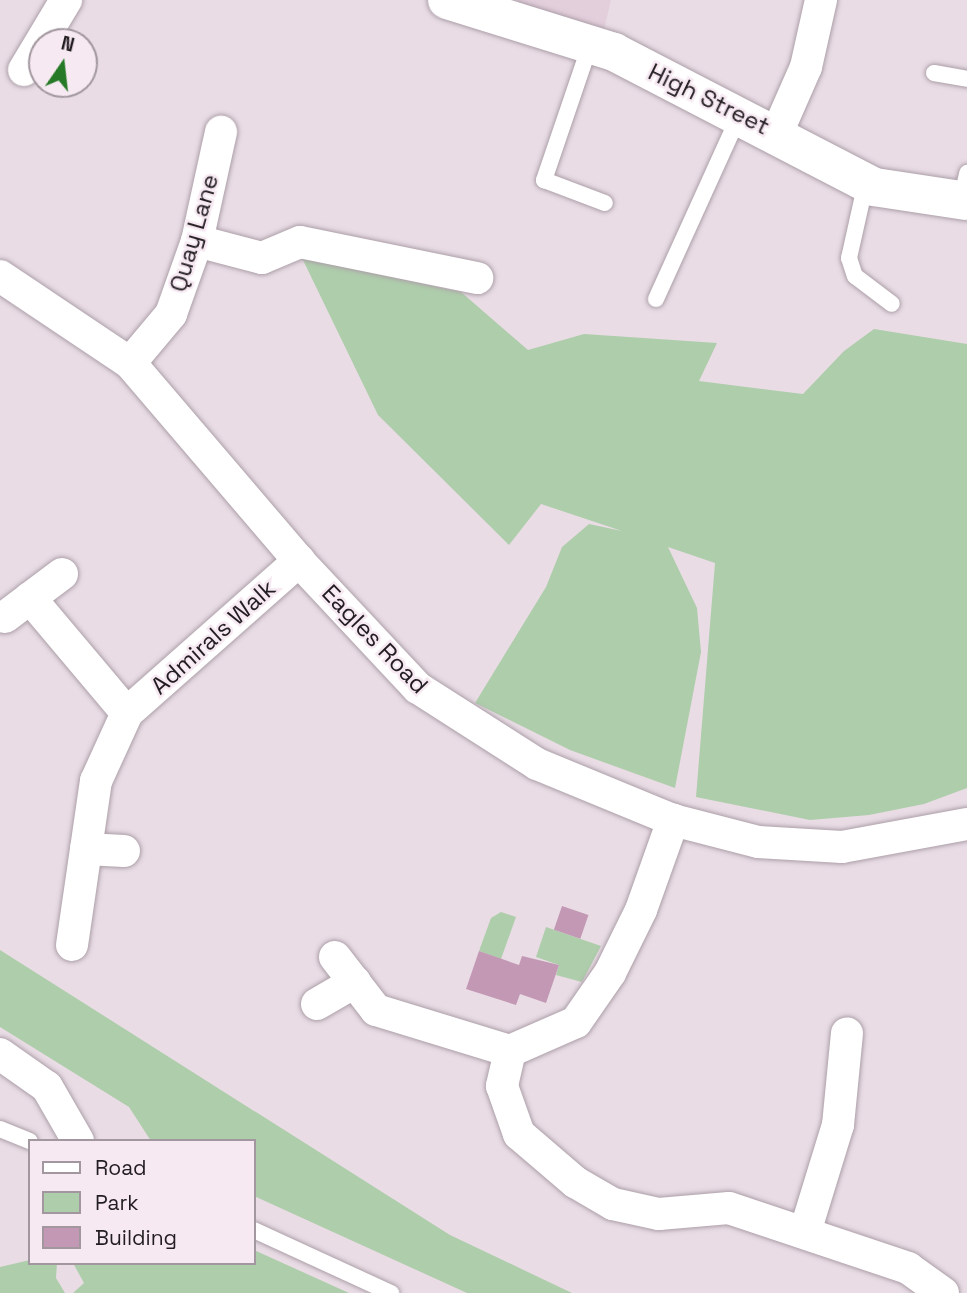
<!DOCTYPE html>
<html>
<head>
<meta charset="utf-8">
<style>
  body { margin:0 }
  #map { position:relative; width:967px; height:1293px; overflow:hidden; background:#e9dce5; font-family:"Space Grotesk",sans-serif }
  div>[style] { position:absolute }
  .built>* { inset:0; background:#e3cedc }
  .green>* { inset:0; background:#aecdab }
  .building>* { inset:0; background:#c298b4; transform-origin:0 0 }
  .roads { filter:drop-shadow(0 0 2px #ac9fa8) drop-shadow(0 0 2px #ac9fa8) }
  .service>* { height:16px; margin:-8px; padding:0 8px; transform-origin:8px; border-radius:8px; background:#fff }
  .minor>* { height:32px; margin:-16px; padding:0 16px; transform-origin:16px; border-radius:16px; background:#fff }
  .secondary>* { height:38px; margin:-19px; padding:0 19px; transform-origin:19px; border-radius:19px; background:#fff }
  span { translate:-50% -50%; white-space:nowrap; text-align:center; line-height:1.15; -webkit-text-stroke:5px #f7e9f2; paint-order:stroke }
  .street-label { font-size:24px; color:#221d20 }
  .legend { position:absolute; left:28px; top:1139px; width:228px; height:126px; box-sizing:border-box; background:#f7e9f2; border:2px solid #a2979e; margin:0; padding:9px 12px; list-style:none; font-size:21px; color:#221d20 }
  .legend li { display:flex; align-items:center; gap:14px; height:35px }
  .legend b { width:35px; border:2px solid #a2979e }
  .north { position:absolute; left:28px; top:28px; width:70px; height:70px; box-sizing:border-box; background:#f7e9f2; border:2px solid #a2979e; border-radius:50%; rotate:14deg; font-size:19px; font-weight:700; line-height:28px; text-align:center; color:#221d20 }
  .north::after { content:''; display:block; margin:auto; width:24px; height:32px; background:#267a27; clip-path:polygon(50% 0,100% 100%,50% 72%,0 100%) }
</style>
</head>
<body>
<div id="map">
  <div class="built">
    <div style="clip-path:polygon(518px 0,611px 0,603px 34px,514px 12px)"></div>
  </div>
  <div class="green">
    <div style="clip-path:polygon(302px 258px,461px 292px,528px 350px,584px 334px,717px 343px,699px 381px,803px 394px,844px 351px,874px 329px,967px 344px,967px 788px,924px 804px,869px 815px,810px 820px,696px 797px,715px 563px,668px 547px,697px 608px,701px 652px,675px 788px,570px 750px,475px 703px,546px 587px,562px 547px,589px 524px,622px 531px,541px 504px,509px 545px,378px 415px)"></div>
    <div style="clip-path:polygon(501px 912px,516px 917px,501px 959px,479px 951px,491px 918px)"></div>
    <div style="clip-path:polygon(546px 927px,601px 946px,582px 982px,556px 975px,559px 965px,536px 957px)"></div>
    <div style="clip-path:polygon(0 950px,450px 1235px,572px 1293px,467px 1293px,254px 1196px,254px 1141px,151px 1141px,129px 1107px,0 1027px)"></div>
    <div style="clip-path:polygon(254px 1250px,349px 1293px,73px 1293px,84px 1283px,73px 1263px,254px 1263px)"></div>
    <div style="clip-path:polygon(30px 1260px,30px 1263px,57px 1263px,56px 1278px,65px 1293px,0 1293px,0 1267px)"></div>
  </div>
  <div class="building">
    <div style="left:562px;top:906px;width:28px;height:25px;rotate:19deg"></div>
    <div style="clip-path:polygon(479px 951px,519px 965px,522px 956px,559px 965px,546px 1003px,520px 994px,516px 1005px,466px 989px)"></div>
  </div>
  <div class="roads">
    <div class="service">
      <div style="left:590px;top:45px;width:143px;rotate:108.8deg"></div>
      <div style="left:544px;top:180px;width:65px;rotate:20.7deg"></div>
      <div style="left:934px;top:73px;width:34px;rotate:10deg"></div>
      <div style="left:866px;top:182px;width:78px;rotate:102.6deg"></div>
      <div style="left:849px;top:258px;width:19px;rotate:72deg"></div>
      <div style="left:855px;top:276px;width:46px;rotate:37.1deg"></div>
      <div style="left:961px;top:200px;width:28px;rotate:-77deg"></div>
      <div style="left:656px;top:299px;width:201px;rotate:-65.6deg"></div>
      <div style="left:0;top:1129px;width:32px;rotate:22deg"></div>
      <div style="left:254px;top:1230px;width:151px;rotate:24.7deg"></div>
    </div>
    <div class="minor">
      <div style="left:24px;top:70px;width:82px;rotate:-59deg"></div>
      <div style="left:777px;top:133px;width:72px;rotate:-66.3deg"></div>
      <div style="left:806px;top:67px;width:69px;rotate:-77.4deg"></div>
      <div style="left:197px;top:241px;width:67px;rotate:14.7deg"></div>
      <div style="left:262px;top:258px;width:41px;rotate:-22.8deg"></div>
      <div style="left:300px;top:242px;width:181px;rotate:11.5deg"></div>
      <div style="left:0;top:276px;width:156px;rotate:33.8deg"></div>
      <div style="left:130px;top:363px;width:260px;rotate:49.5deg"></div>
      <div style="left:299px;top:561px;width:174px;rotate:46.9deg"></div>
      <div style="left:418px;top:688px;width:141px;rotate:32.6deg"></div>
      <div style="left:537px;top:764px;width:147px;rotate:22.4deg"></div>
      <div style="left:673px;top:820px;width:88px;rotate:14.5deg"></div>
      <div style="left:758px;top:842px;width:84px;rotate:3.4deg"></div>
      <div style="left:842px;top:847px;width:127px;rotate:-10.4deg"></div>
      <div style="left:130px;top:363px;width:64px;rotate:-50.1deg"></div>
      <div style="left:171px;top:314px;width:77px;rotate:-70.4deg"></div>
      <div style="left:197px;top:241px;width:112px;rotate:-77.6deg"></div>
      <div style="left:62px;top:574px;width:40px;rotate:143deg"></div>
      <div style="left:30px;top:598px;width:150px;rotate:49.9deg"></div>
      <div style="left:5px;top:617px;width:31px;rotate:-37deg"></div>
      <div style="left:86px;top:849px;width:38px;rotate:3deg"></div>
      <div style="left:72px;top:945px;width:166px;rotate:-81.7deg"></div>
      <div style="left:96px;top:781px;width:75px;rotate:-65.5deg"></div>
      <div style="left:127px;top:713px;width:230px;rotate:-41.5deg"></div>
      <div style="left:335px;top:957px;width:67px;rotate:52.3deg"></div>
      <div style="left:376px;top:1010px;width:140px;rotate:17deg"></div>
      <div style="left:510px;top:1051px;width:72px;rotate:-23.7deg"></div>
      <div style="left:576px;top:1022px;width:60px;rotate:-55.2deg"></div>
      <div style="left:610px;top:973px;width:70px;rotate:-63.8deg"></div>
      <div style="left:641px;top:910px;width:96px;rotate:-70.4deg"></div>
      <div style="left:317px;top:1004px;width:44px;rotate:-30.1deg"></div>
      <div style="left:510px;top:1051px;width:36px;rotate:103deg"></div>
      <div style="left:502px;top:1086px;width:51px;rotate:70.5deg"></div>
      <div style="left:519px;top:1134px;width:74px;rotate:40.6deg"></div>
      <div style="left:575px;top:1182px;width:44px;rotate:30.1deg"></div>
      <div style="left:613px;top:1204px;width:47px;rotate:12.3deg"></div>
      <div style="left:659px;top:1214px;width:70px;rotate:-4.9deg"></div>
      <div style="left:729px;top:1208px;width:189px;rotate:18.5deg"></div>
      <div style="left:908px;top:1268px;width:43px;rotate:35.5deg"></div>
      <div style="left:0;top:1054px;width:57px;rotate:35.1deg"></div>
      <div style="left:47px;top:1087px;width:62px;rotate:60.1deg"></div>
      <div style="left:805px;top:1232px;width:112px;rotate:-72.9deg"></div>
      <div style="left:838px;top:1125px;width:92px;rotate:-84.4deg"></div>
    </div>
    <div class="secondary">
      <div style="left:447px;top:0;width:175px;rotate:17.3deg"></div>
      <div style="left:614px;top:52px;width:293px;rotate:27.4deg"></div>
      <div style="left:874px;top:187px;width:94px;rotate:8.6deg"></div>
    </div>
  </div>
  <div class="street-label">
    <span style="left:709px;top:99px;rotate:26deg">High Street</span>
    <span style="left:194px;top:233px;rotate:-74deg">Quay Lane</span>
    <span style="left:213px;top:637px;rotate:-42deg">Admirals Walk</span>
    <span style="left:375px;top:639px;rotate:46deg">Eagles Road</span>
  </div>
  <ul class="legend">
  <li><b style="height:9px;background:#fff"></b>Road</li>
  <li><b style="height:19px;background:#aecdab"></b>Park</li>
  <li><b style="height:19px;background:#c298b4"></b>Building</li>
  </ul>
  <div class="north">N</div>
</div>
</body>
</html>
